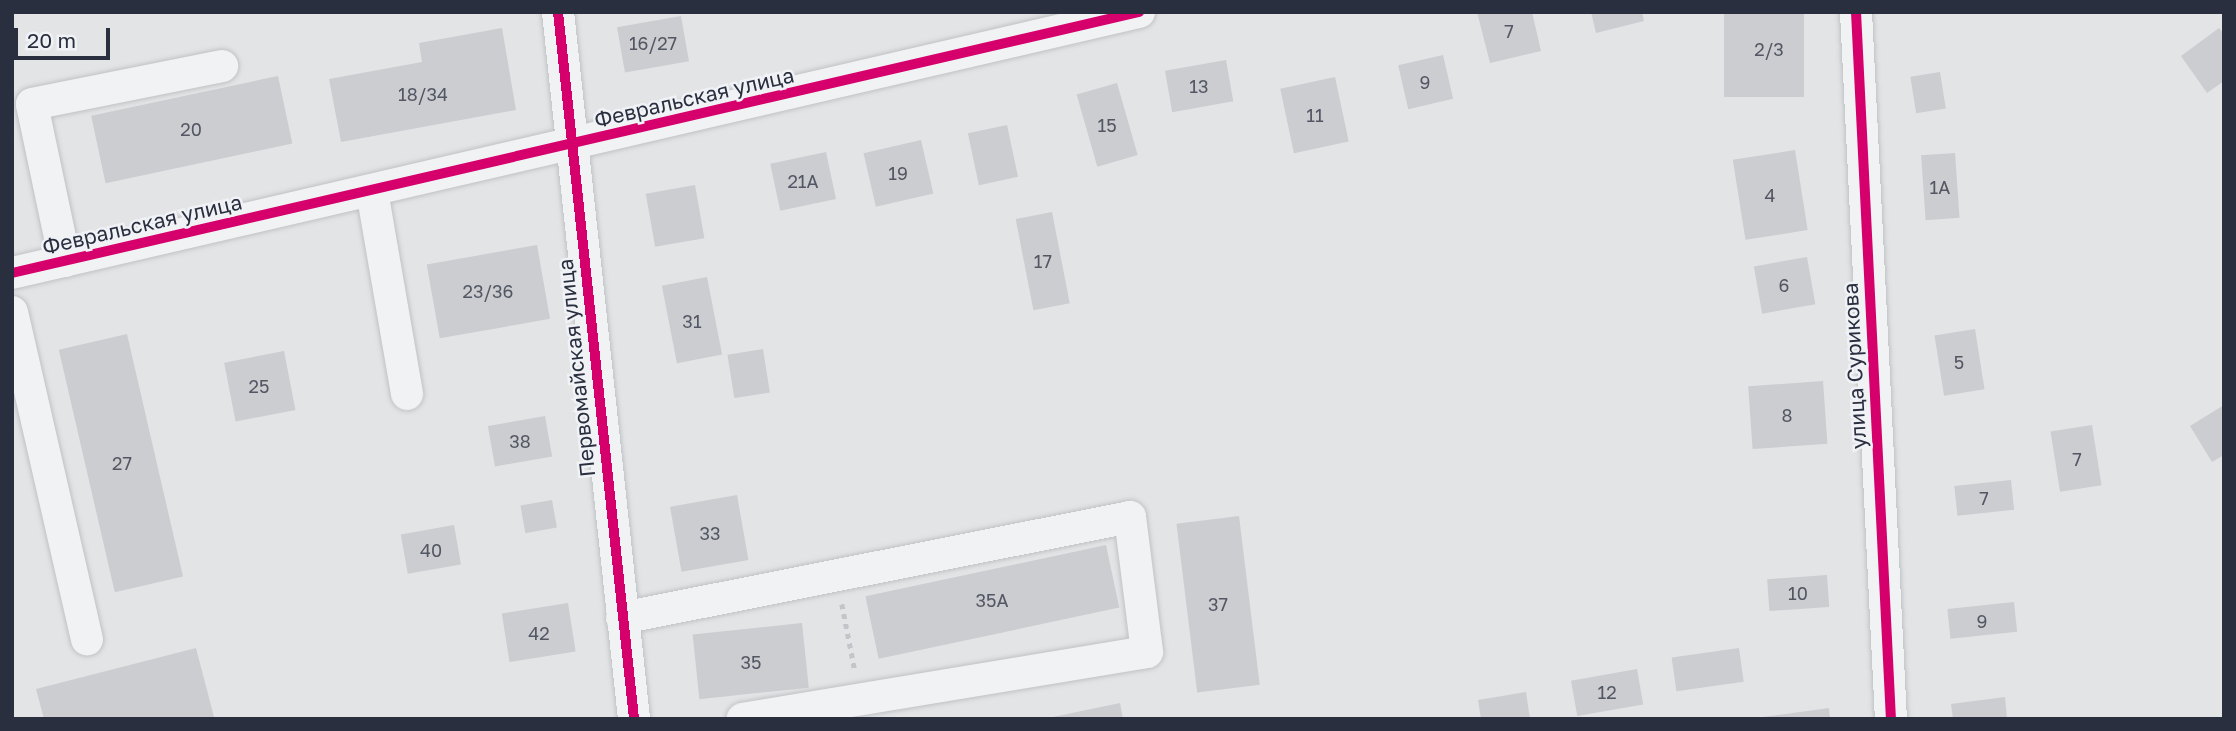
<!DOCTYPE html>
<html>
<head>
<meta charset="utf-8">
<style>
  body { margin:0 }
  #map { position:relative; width:2236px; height:731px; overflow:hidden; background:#e2e4e6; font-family:"Golos Text",sans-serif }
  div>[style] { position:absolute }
  .building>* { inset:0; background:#cccdd0; transform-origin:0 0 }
  .path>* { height:4.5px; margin-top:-2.25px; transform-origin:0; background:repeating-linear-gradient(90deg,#c4c5ca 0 5px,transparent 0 10px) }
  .roads { filter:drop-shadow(0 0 2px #c0c2c4) drop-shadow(0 0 2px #c0c2c4) }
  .minor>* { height:32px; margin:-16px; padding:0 16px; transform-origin:16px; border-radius:16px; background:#f1f2f4 }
  .cycleway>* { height:10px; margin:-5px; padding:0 5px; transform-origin:5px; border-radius:5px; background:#d6006c }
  span { translate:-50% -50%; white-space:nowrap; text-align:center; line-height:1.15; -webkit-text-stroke:5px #f0f2f6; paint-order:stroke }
  .number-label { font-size:18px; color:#535764 }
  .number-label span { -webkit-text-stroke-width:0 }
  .street-label { font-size:21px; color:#2a2f3f }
  .frame { position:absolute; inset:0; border:14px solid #2a2f3f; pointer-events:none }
  .scale { position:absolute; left:14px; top:28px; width:96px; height:32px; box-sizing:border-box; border:4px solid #2a2f3f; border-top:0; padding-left:9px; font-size:21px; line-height:24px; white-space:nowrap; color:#2a2f3f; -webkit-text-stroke:5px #f0f2f6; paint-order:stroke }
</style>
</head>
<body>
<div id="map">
  <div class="building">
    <div style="clip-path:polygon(1477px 12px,1532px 12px,1541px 51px,1490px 63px)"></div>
    <div style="clip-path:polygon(1591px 12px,1642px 12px,1644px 21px,1596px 33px)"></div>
    <div style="left:1724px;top:12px;width:80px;height:85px"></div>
    <div style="left:681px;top:16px;width:46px;height:65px;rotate:80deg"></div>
    <div style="clip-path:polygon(502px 28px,516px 110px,341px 142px,329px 79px,422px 62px,419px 43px)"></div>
    <div style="clip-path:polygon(2219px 28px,2224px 34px,2224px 81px,2207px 93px,2181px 56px)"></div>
    <div style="left:1443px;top:55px;width:45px;height:46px;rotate:77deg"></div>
    <div style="left:1226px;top:60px;width:42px;height:62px;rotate:80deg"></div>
    <div style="left:1940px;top:72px;width:37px;height:30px;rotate:81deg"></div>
    <div style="left:278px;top:76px;width:69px;height:191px;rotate:78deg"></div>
    <div style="left:1335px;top:77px;width:66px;height:56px;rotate:78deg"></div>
    <div style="left:1117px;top:83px;width:75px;height:42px;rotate:74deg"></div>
    <div style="left:1007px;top:125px;width:53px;height:40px;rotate:78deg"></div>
    <div style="left:921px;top:140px;width:55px;height:59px;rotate:77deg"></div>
    <div style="left:1795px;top:150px;width:81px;height:63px;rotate:81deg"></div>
    <div style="left:826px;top:152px;width:48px;height:57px;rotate:78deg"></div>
    <div style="left:1955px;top:153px;width:65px;height:34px;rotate:86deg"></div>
    <div style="left:695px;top:185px;width:54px;height:50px;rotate:80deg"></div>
    <div style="left:1052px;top:212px;width:93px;height:37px;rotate:79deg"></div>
    <div style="left:537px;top:245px;width:75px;height:112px;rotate:80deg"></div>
    <div style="left:1807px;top:257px;width:48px;height:54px;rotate:80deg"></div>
    <div style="left:707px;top:277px;width:79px;height:46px;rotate:79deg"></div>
    <div style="left:1975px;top:329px;width:61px;height:41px;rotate:81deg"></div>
    <div style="left:127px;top:334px;width:249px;height:70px;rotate:77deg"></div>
    <div style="left:763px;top:349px;width:44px;height:36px;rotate:81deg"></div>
    <div style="left:284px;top:351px;width:60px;height:61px;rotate:79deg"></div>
    <div style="left:1823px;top:381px;width:63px;height:75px;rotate:86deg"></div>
    <div style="clip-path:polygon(2224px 405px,2224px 455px,2212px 462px,2190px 426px)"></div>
    <div style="left:545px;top:416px;width:41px;height:58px;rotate:80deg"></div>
    <div style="left:2092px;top:425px;width:61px;height:42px;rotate:81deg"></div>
    <div style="left:2011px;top:480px;width:30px;height:57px;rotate:84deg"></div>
    <div style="left:737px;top:495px;width:66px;height:68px;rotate:80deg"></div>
    <div style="left:552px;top:500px;width:28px;height:32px;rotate:80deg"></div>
    <div style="left:1239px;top:516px;width:170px;height:63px;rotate:83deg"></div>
    <div style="left:454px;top:525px;width:40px;height:54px;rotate:80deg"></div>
    <div style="left:1106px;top:545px;width:64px;height:246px;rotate:78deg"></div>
    <div style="left:1827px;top:575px;width:32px;height:60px;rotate:86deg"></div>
    <div style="left:2014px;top:602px;width:30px;height:67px;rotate:84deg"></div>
    <div style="left:568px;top:603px;width:49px;height:67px;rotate:81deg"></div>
    <div style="left:802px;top:623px;width:65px;height:110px;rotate:84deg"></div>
    <div style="clip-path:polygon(196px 648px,214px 717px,44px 719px,36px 689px)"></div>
    <div style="left:1739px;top:648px;width:34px;height:68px;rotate:82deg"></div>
    <div style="left:1637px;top:669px;width:36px;height:67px;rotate:80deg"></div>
    <div style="clip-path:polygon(1526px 692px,1530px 719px,1481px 719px,1478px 700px)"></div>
    <div style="clip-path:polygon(2005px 697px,2007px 719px,1953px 719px,1951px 704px)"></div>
    <div style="clip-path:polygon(1120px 703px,1123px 719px,1048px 719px,1048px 718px)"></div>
    <div style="clip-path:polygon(1829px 708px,1830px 719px,1763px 719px,1763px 717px)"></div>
  </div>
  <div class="path">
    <div style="left:842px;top:604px;width:68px;rotate:79deg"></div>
  </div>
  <div class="roads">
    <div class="minor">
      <div style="left:558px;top:12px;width:711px;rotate:83.86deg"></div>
      <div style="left:1856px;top:12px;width:708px;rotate:87.17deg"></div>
      <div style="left:372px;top:191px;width:206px;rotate:80.2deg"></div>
      <div style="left:65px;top:261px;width:160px;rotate:-101.9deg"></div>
      <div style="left:32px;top:104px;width:194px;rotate:-11.3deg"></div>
      <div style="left:12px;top:273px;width:1157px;rotate:-13.04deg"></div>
      <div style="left:12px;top:312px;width:336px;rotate:77.1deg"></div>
      <div style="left:622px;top:618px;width:518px;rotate:-11.24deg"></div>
      <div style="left:1130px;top:517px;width:136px;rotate:82.8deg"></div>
      <div style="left:1147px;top:652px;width:410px;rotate:170.6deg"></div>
    </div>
  </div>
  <div class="cycleway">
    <div style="left:558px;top:12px;width:711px;rotate:83.86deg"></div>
    <div style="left:1856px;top:12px;width:708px;rotate:87.17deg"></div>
    <div style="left:12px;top:273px;width:1157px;rotate:-13.04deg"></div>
  </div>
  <div class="number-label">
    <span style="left:1509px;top:31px">7</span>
    <span style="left:653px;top:43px">16/27</span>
    <span style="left:1769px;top:49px">2/3</span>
    <span style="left:1425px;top:82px">9</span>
    <span style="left:1199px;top:86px">13</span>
    <span style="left:423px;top:94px">18/34</span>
    <span style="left:1315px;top:115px">11</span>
    <span style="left:1107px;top:125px">15</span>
    <span style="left:191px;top:129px">20</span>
    <span style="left:898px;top:173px">19</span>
    <span style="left:803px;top:181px">21А</span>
    <span style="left:1940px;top:187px">1А</span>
    <span style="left:1770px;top:195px">4</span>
    <span style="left:1043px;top:261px">17</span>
    <span style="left:1784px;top:285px">6</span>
    <span style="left:488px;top:291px">23/36</span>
    <span style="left:692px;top:321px">31</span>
    <span style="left:1959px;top:362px">5</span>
    <span style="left:259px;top:386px">25</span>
    <span style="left:1787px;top:415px">8</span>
    <span style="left:520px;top:441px">38</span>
    <span style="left:2077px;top:459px">7</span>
    <span style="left:122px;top:463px">27</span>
    <span style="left:1984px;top:498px">7</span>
    <span style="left:710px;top:533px">33</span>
    <span style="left:431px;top:550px">40</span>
    <span style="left:1798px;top:593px">10</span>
    <span style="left:992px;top:600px">35А</span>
    <span style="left:1218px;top:604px">37</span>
    <span style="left:1982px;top:621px">9</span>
    <span style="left:539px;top:633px">42</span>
    <span style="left:751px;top:662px">35</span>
    <span style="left:1607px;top:692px">12</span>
  </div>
  <div class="street-label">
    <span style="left:694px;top:97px;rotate:-13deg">Февральская улица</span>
    <span style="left:142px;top:224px;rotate:-13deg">Февральская улица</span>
    <span style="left:1854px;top:366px;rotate:-93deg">улица Сурикова</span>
    <span style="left:576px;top:368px;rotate:-96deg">Первомайская улица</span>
  </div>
  <div class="frame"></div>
  <div class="scale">20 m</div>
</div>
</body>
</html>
